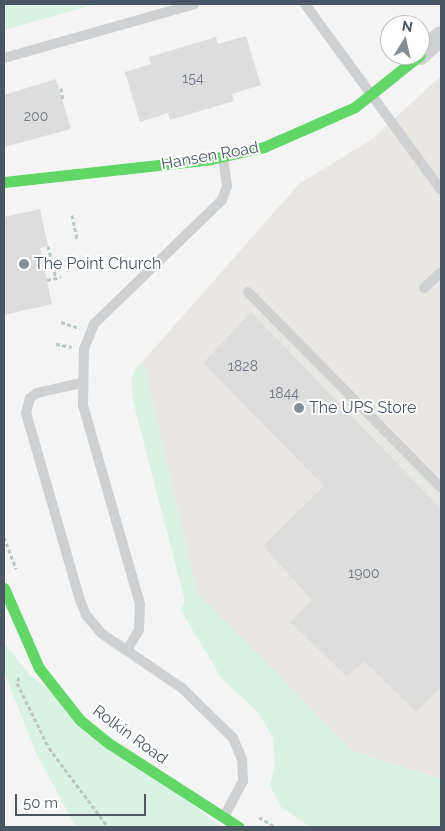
<!DOCTYPE html>
<html>
<head>
<meta charset="utf-8">
<style>
  body { margin:0 }
  #map { position:relative; width:445px; height:831px; overflow:hidden; background:#f4f4f4; font-family:Raleway,sans-serif }
  div>[style] { position:absolute }
  .commercial>* { inset:0; background:#e8e7e3 }
  .green>* { inset:0; background:#d9f2e3 }
  .building>* { inset:0; background:#ddddde }
  .path>* { height:3px; margin-top:-1.5px; transform-origin:0; background:repeating-linear-gradient(90deg,#bcc7c4 0 4px,transparent 0 6.5px) }
  .lane>* { height:10px; margin:-5px; padding:0 5px; transform-origin:5px; border-radius:5px; background:#ced0d2 }
  .street>* { height:20px; margin:-10px; padding:0 10px; transform-origin:10px; border-radius:10px; background:#ced0d2 }
  .fast>* { height:11px; margin:-5.5px; padding:0 5.5px; transform-origin:5.5px; border-radius:5.5px; background:#63d668 }
  .dots>* { width:14px; height:14px; translate:-50% -50%; box-sizing:border-box; border:2px solid #fff; border-radius:50% }
  span { translate:-50% -50%; white-space:nowrap; text-align:center; line-height:1.15; -webkit-text-stroke:4px #fff; paint-order:stroke }
  .number-label { font-size:14px; color:#707881 }
  .number-label span { -webkit-text-stroke-width:0 }
  .street-label { font-size:16px; color:#4a5661 }
  .poi-label { font-size:16px; color:#4a5661 }
  .left { translate:0 -50%; text-align:left }
  .frame { position:absolute; inset:0; border:5px solid #4a5661; pointer-events:none }
  .north { position:absolute; left:380px; top:15px; width:50px; height:50px; box-sizing:border-box; background:#fff; border:1px solid #b7bbc0; border-radius:50%; rotate:10deg; font-size:14px; font-weight:700; line-height:20px; text-align:center; color:#4a5661 }
  .north::after { content:''; display:block; margin:auto; width:18px; height:22px; background:#868d94; clip-path:polygon(50% 0,100% 100%,50% 72%,0 100%) }
  .scale { position:absolute; left:15px; top:794px; width:131px; height:22px; box-sizing:border-box; border:2px solid #4a5661; border-top:0; padding-left:6px; font-size:15px; line-height:18px; white-space:nowrap; color:#4a5661; -webkit-text-stroke:4px #fff; paint-order:stroke }
</style>
</head>
<body>
<div id="map">
  <div class="commercial">
    <div style="clip-path:polygon(441px 76px,441px 779px,352px 751px,197px 592px,143px 361px,299px 184px,372px 139px)"></div>
  </div>
  <div class="green">
    <div style="clip-path:polygon(4px 4px,96px 4px,4px 30px)"></div>
    <div style="clip-path:polygon(143px 361px,197px 592px,352px 751px,441px 779px,441px 827px,310px 827px,281px 807px,270px 785px,275px 764px,273px 738px,258px 712px,222px 679px,180px 609px,185px 601px,133px 401px,131px 380px,135px 369px)"></div>
    <div style="clip-path:polygon(4px 643px,30px 675px,221px 827px,76px 827px,37px 755px,4px 672px)"></div>
  </div>
  <div class="building">
    <div style="clip-path:polygon(246px 36px,261px 85px,232px 94px,234px 101px,170px 120px,168px 113px,140px 122px,125px 72px,151px 64px,149px 57px,216px 37px,218px 44px)"></div>
    <div style="clip-path:polygon(56px 79px,71px 129px,4px 147px,4px 95px)"></div>
    <div style="clip-path:polygon(40px 209px,48px 246px,40px 248px,52px 304px,4px 315px,4px 217px)"></div>
    <div style="clip-path:polygon(251px 312px,441px 509px,441px 687px,416px 712px,364px 661px,347px 677px,290px 622px,312px 600px,263px 546px,324px 486px,203px 363px)"></div>
  </div>
  <div class="path">
    <div style="left:61px;top:88px;width:12px;rotate:81deg"></div>
    <div style="left:72px;top:215px;width:24px;rotate:78deg"></div>
    <div style="left:48px;top:246px;width:34px;rotate:76deg"></div>
    <div style="left:47px;top:280px;width:14px;rotate:-12deg"></div>
    <div style="left:61px;top:322px;width:20px;rotate:18deg"></div>
    <div style="left:56px;top:344px;width:16px;rotate:11deg"></div>
    <div style="left:4px;top:537px;width:34px;rotate:69deg"></div>
    <div style="left:19px;top:677px;width:6px;rotate:108deg"></div>
    <div style="left:17px;top:683px;width:72px;rotate:63.8deg"></div>
    <div style="left:49px;top:748px;width:99px;rotate:53.2deg"></div>
    <div style="left:259px;top:817px;width:19px;rotate:32deg"></div>
  </div>
  <div class="lane">
    <div style="left:305px;top:4px;width:230px;rotate:53.8deg"></div>
    <div style="left:4px;top:58px;width:198px;rotate:-15.8deg"></div>
    <div style="left:424px;top:288px;width:23px;rotate:-43deg"></div>
    <div style="left:248px;top:292px;width:275px;rotate:45.4deg"></div>
    <div style="left:81px;top:383px;width:45px;rotate:167.2deg"></div>
    <div style="left:37px;top:393px;width:9px;rotate:144deg"></div>
    <div style="left:30px;top:398px;width:16px;rotate:105deg"></div>
    <div style="left:26px;top:413px;width:195px;rotate:73.9deg"></div>
    <div style="left:80px;top:600px;width:16px;rotate:68deg"></div>
    <div style="left:86px;top:615px;width:23px;rotate:50deg"></div>
    <div style="left:101px;top:633px;width:98px;rotate:34.2deg"></div>
    <div style="left:182px;top:688px;width:71px;rotate:44.4deg"></div>
    <div style="left:233px;top:738px;width:23px;rotate:67deg"></div>
    <div style="left:242px;top:759px;width:22px;rotate:87deg"></div>
    <div style="left:243px;top:781px;width:41px;rotate:117.8deg"></div>
    <div style="left:127px;top:650px;width:23px;rotate:-59deg"></div>
    <div style="left:139px;top:630px;width:26px;rotate:-88deg"></div>
    <div style="left:140px;top:604px;width:207px;rotate:-106deg"></div>
    <div style="left:83px;top:405px;width:56px;rotate:-89deg"></div>
    <div style="left:84px;top:349px;width:27px;rotate:-68deg"></div>
    <div style="left:94px;top:324px;width:178px;rotate:-44.1deg"></div>
    <div style="left:222px;top:200px;width:15px;rotate:-70deg"></div>
    <div style="left:227px;top:186px;width:28px;rotate:-98deg"></div>
  </div>
  <div class="street">
    <div style="left:420px;top:55px;width:28px;rotate:-42deg"></div>
  </div>
  <div class="fast">
    <div style="left:4px;top:182px;width:208px;rotate:-6.3deg"></div>
    <div style="left:211px;top:159px;width:54px;rotate:-12.8deg"></div>
    <div style="left:264px;top:147px;width:99px;rotate:-23.7deg"></div>
    <div style="left:355px;top:107px;width:83px;rotate:-38.7deg"></div>
    <div style="left:4px;top:588px;width:87px;rotate:66.4deg"></div>
    <div style="left:39px;top:668px;width:66px;rotate:51.7deg"></div>
    <div style="left:80px;top:720px;width:38px;rotate:39deg"></div>
    <div style="left:110px;top:744px;width:153px;rotate:32.8deg"></div>
  </div>
  <div class="dots">
    <div style="left:24px;top:264px;background:#868d94"></div>
    <div style="left:299px;top:408px;background:#868d94"></div>
  </div>
  <div class="number-label">
    <span style="left:193px;top:78px">154</span>
    <span style="left:36px;top:116px">200</span>
    <span style="left:243px;top:366px">1828</span>
    <span style="left:284px;top:393px">1844</span>
    <span style="left:364px;top:573px">1900</span>
  </div>
  <div class="street-label">
    <span style="left:210px;top:156px;rotate:-10deg">Hansen Road</span>
    <span style="left:130px;top:735px;rotate:36deg">Rolkin Road</span>
  </div>
  <div class="poi-label">
    <span class="left" style="left:34px;top:264px">The Point Church</span>
    <span class="left" style="left:309px;top:408px">The UPS Store</span>
  </div>
  <div class="frame"></div>
  <div class="north">N</div>
  <div class="scale">50 m</div>
</div>
</body>
</html>
